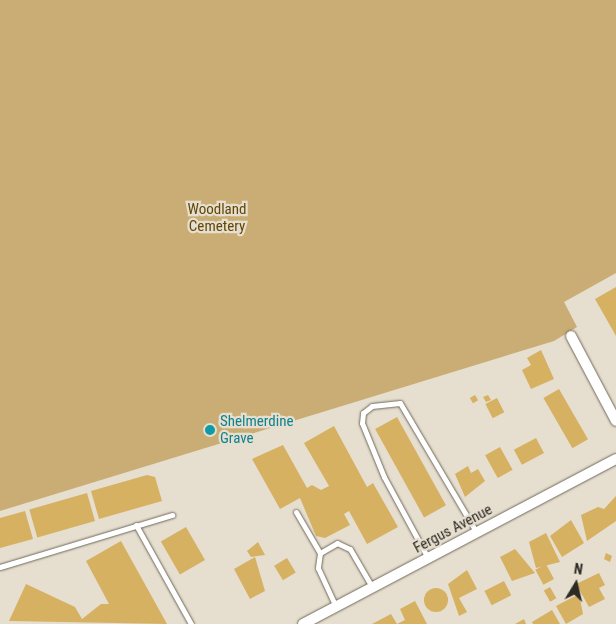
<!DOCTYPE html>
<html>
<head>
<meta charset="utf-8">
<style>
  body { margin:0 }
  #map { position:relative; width:616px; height:624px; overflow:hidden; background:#e6dece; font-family:"Roboto Condensed",sans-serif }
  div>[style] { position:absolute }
  .green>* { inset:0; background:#c9ad74 }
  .building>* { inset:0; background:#d6b162; transform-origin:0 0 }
  .round { border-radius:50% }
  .roads { filter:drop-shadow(0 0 1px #70695c) drop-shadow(0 0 1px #70695c) }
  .lane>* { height:5px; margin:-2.5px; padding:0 2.5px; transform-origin:2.5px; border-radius:2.5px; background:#fff }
  .street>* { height:10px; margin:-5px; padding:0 5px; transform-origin:5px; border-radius:5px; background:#fff }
  .dots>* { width:14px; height:14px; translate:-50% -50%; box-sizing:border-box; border:2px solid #e6dece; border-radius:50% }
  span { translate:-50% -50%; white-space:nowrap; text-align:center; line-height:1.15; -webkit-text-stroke:4.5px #e6dece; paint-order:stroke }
  .park-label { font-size:15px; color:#604705 }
  .culture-label { font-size:15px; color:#0d838f }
  .left { translate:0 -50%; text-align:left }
  .street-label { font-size:15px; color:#2d2a24 }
  .north { position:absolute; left:551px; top:559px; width:50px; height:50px; -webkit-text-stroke:4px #e6dece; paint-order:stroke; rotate:9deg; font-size:14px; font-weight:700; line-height:20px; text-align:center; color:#2d2a24 }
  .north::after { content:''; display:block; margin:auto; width:18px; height:22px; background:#2d2a24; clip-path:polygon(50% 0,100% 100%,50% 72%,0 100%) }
</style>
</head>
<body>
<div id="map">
  <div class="green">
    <div style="clip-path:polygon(0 0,616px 0,616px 273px,564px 302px,577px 327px,554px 341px,0 511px)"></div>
  </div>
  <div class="building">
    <div style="clip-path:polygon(616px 287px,616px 336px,595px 299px)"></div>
    <div style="clip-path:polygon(541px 350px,554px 379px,531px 389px,522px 370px,531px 365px,527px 358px)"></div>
    <div style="left:559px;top:389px;width:58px;height:18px;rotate:60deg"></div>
    <div style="left:475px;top:395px;width:6px;height:6px;rotate:59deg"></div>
    <div style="clip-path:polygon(488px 395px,491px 400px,486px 402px,483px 397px)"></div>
    <div style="left:497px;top:398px;width:16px;height:13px;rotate:63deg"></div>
    <div style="left:397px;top:417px;width:101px;height:25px;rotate:61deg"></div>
    <div style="clip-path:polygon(334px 426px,367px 487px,373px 483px,398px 527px,367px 544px,349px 511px,344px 514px,350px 525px,325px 538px,316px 536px,300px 498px,280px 509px,252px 459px,283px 445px,307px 488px,312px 485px,321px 490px,329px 486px,304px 443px)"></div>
    <div style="left:536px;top:438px;width:17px;height:25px;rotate:62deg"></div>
    <div style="left:500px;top:447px;width:26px;height:17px;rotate:61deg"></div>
    <div style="clip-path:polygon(468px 466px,471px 473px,478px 469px,485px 481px,465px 497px,455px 474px)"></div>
    <div style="clip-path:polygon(147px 475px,155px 477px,162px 501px,99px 519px,91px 491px)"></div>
    <div style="left:87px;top:493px;width:29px;height:60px;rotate:74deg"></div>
    <div style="clip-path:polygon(616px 496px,616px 521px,587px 541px,581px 515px,598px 507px,604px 509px)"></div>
    <div style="clip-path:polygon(25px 511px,33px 539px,0 548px,0 518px)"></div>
    <div style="clip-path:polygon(571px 520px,584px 543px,562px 557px,550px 536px)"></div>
    <div style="left:186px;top:527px;width:38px;height:29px;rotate:60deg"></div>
    <div style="clip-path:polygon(546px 533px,560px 562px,536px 568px,529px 542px)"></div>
    <div style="clip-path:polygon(121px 541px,167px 624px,9px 621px,26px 584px,75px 607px,82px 619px,101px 604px,109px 604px,86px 561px)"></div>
    <div style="clip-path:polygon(258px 542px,265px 555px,251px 557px,247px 551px)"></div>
    <div style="clip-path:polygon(515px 549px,535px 573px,512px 581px,500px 557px)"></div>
    <div style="clip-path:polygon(606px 553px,612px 556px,610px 562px,604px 559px)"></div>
    <div style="clip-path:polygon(255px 557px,265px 591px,250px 599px,234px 569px)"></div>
    <div style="left:287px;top:558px;width:17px;height:15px;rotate:59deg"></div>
    <div style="left:546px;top:564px;width:17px;height:12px;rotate:62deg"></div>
    <div style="clip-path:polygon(467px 570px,477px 589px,459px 598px,467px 612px,459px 616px,448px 584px)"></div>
    <div style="clip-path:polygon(599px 573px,605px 585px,599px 588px,605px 599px,589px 607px,576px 584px)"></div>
    <div style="left:504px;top:581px;width:16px;height:22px;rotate:63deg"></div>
    <div style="left:550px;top:587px;width:13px;height:7px;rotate:61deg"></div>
    <div class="round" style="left:424px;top:588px;width:24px;height:24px"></div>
    <div style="clip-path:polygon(579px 594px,583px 614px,566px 624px,556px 606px)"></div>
    <div style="clip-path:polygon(415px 601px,427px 624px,397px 624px,405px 620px,400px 609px)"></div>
    <div style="clip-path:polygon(552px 610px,560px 624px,533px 624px,532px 622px)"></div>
    <div style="clip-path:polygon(391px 614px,397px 624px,372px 624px)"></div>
    <div style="clip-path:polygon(524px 619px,526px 624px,515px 624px)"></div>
  </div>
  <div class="roads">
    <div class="lane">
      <div style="left:296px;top:512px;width:48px;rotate:59.7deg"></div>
      <div style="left:320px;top:553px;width:20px;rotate:-30deg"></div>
      <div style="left:337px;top:543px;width:14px;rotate:25deg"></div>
      <div style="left:350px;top:549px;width:44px;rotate:59.9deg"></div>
      <div style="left:136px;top:525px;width:113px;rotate:60.9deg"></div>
      <div style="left:320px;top:553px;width:15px;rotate:98deg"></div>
      <div style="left:318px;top:568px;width:43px;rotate:65.2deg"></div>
      <div style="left:428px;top:558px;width:92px;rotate:-118.5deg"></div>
      <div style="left:384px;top:477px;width:58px;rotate:-112.2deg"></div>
      <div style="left:362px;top:423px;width:10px;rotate:-84deg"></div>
      <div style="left:363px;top:413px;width:11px;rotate:-38deg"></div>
      <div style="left:372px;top:406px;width:28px;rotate:-6deg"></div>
      <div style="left:400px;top:403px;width:151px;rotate:59.4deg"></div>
      <div style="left:0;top:567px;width:180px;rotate:-16.8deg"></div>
    </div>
    <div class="street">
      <div style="left:571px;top:336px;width:96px;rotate:62.1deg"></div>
      <div style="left:303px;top:624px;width:354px;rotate:-27.8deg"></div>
    </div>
  </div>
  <div class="dots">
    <div style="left:210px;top:430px;background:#0f9aa8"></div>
  </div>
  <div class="park-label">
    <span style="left:217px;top:218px">Woodland<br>Cemetery</span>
  </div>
  <div class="culture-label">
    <span class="left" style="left:220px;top:430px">Shelmerdine<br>Grave</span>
  </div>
  <div class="street-label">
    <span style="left:453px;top:529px;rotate:-28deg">Fergus Avenue</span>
  </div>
  <div class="north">N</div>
</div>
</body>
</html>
